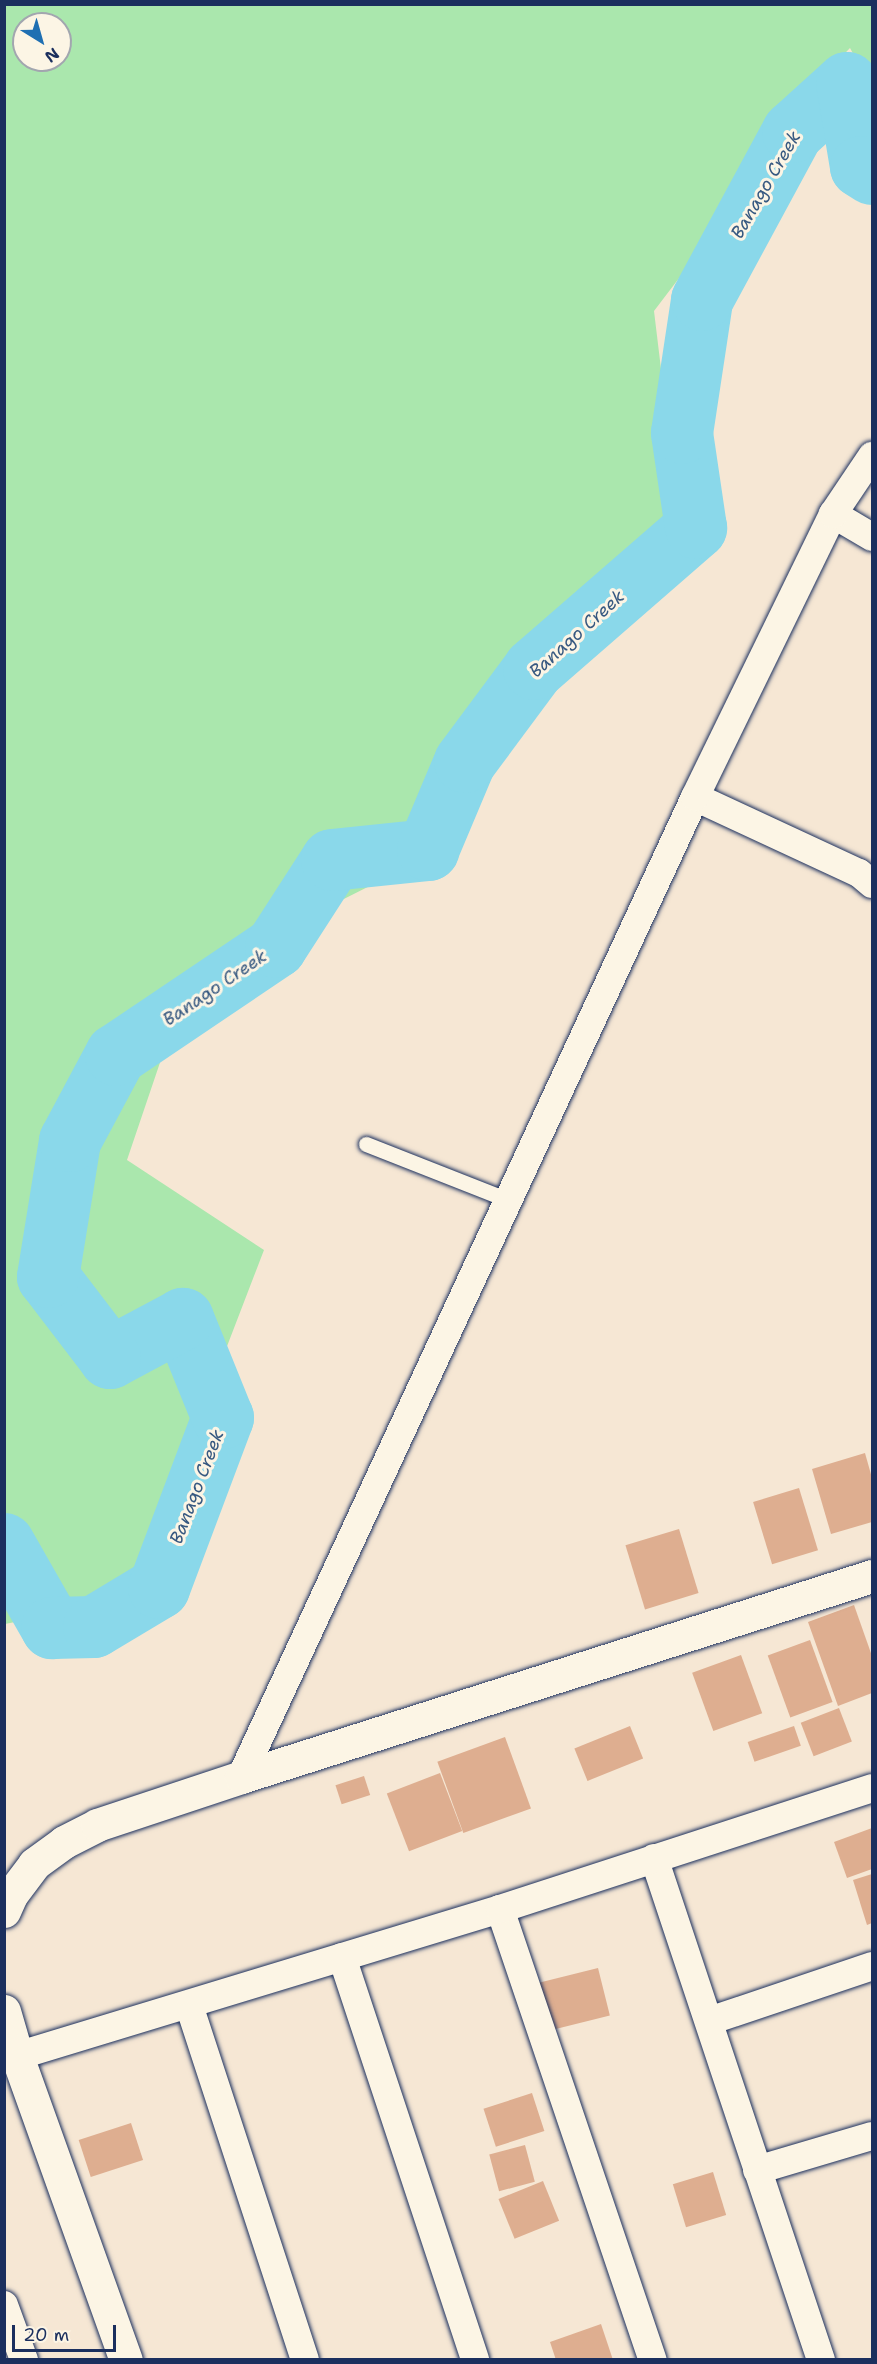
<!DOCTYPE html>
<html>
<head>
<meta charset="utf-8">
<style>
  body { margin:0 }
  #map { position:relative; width:877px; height:2364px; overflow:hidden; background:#f6e7d4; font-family:"Shantell Sans",sans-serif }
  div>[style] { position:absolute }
  .green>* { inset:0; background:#aae7ad }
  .river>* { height:62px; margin:-31px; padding:0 31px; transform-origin:31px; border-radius:31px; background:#8ad8ea }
  .building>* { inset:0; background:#deae90; transform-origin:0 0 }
  .roads { filter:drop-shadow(0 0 2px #1b2f5e) drop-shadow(0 0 2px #1b2f5e) }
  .service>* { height:15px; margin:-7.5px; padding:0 7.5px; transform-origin:7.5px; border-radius:7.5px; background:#fcf5e5 }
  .minor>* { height:28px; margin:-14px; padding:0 14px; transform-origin:14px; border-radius:14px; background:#fcf5e5 }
  .tertiary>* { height:33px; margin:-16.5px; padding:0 16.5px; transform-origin:16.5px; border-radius:16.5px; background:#fcf5e5 }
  span { translate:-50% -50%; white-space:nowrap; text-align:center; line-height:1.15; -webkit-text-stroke:6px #fcf5e5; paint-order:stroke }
  .water-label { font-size:18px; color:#375981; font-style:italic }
  .frame { position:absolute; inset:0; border:6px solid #1b2f5e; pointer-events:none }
  .north { position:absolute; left:12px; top:12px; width:60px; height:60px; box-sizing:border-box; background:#fcf5e5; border:2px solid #a2a6af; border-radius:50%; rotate:143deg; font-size:16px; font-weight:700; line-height:24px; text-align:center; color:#1b2f5e }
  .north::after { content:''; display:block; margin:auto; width:21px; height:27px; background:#1f6fb2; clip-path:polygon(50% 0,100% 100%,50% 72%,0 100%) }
  .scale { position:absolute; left:12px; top:2325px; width:104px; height:27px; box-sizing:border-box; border:3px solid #1b2f5e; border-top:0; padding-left:8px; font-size:18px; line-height:21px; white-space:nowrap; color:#1b2f5e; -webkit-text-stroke:4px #fcf5e5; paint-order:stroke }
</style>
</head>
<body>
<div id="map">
  <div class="green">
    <div style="clip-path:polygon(evenodd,5px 4px,872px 5px,872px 89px,850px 48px,750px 151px,705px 244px,654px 311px,680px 526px,502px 672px,459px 841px,189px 977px,127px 1160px,264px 1250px,130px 1599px,5px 1624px,5px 4px,24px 24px,60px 24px,60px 60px,24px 60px,24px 24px)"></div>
  </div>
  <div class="river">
    <div style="left:4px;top:1544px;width:97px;rotate:60.3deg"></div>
    <div style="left:52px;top:1628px;width:42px;rotate:-1.4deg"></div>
    <div style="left:94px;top:1627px;width:76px;rotate:-31deg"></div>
    <div style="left:159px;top:1588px;width:182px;rotate:-69.4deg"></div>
    <div style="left:223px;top:1418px;width:107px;rotate:-112deg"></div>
    <div style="left:183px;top:1319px;width:83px;rotate:151.9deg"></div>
    <div style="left:110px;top:1358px;width:102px;rotate:-127.4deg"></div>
    <div style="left:48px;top:1277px;width:138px;rotate:-80.8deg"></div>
    <div style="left:70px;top:1141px;width:98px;rotate:-61.9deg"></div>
    <div style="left:116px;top:1055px;width:193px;rotate:-34deg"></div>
    <div style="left:276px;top:947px;width:103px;rotate:-57.2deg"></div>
    <div style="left:332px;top:860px;width:97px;rotate:-5.9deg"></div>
    <div style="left:428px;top:850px;width:95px;rotate:-67.2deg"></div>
    <div style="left:465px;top:762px;width:116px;rotate:-53.4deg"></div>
    <div style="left:534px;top:669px;width:215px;rotate:-41deg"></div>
    <div style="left:696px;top:528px;width:96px;rotate:-98.4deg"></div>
    <div style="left:682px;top:433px;width:134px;rotate:-81.4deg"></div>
    <div style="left:702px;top:300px;width:191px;rotate:-61.6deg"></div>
    <div style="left:793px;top:132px;width:73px;rotate:-42.2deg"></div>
    <div style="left:847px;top:83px;width:85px;rotate:80.5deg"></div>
    <div style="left:861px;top:167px;width:13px;rotate:32deg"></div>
  </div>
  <div class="building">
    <div style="clip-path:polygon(865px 1453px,872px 1478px,872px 1522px,831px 1534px,812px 1469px)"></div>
    <div style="left:799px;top:1488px;width:65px;height:48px;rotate:73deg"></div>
    <div style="left:679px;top:1529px;width:67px;height:56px;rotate:73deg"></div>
    <div style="clip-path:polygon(854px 1605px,872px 1656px,872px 1693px,838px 1706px,808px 1622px)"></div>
    <div style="left:810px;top:1640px;width:66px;height:45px;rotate:70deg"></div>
    <div style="left:741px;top:1655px;width:62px;height:52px;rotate:70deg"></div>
    <div style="left:839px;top:1708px;width:36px;height:41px;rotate:69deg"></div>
    <div style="left:630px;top:1726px;width:35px;height:60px;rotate:68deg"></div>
    <div style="left:794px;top:1726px;width:21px;height:49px;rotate:71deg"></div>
    <div style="left:505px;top:1737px;width:76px;height:72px;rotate:70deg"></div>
    <div style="left:440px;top:1773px;width:62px;height:57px;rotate:69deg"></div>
    <div style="left:364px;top:1776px;width:20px;height:30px;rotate:72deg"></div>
    <div style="clip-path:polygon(872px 1828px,872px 1869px,847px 1878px,834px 1842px)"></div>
    <div style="clip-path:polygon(872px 1874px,872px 1923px,867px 1925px,853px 1880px)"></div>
    <div style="left:598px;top:1968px;width:49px;height:62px;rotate:76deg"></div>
    <div style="left:532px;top:2093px;width:40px;height:51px;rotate:72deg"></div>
    <div style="left:131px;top:2123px;width:39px;height:55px;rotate:72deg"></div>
    <div style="left:525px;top:2145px;width:38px;height:37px;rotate:75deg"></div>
    <div style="left:713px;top:2172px;width:45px;height:42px;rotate:73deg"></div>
    <div style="left:543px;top:2181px;width:43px;height:48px;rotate:68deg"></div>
    <div style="clip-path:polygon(601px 2324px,613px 2360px,556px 2360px,550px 2342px)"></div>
  </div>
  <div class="roads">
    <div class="service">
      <div style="left:366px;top:1144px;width:153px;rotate:21.5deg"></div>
    </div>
    <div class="minor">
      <div style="left:833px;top:514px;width:45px;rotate:30.5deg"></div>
      <div style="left:695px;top:797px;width:181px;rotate:24.9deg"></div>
      <div style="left:859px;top:873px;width:17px;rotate:40deg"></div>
      <div style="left:241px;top:1777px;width:1080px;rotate:-65.14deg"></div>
      <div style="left:695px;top:797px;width:315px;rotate:-64deg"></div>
      <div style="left:833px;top:514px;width:70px;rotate:-56.1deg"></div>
      <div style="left:654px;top:1858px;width:529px;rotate:71.6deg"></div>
      <div style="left:500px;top:1909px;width:476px;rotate:71.3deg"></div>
      <div style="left:342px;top:1957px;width:424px;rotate:71.7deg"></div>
      <div style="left:189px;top:2005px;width:373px;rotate:71.9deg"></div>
      <div style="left:709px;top:2021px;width:172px;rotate:-18.6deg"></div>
      <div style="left:17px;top:2056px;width:505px;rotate:-16.93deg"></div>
      <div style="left:500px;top:1909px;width:391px;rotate:-18deg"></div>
      <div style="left:757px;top:2170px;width:120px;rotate:-16.5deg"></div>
      <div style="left:4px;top:2305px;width:59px;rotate:70deg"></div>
    </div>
    <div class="tertiary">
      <div style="left:4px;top:1911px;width:17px;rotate:-66deg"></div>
      <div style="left:11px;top:1895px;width:39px;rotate:-53deg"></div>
      <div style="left:34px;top:1864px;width:37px;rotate:-36deg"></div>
      <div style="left:64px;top:1842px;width:37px;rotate:-27deg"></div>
      <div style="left:97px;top:1825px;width:152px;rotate:-18.4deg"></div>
      <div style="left:241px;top:1777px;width:662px;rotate:-17.67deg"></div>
      <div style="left:4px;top:2011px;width:47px;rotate:73.9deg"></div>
      <div style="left:17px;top:2056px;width:323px;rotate:70.3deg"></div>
    </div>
  </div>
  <div class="water-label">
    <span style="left:766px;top:185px;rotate:-60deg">Banago Creek</span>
    <span style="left:577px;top:634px;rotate:-42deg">Banago Creek</span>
    <span style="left:215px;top:988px;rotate:-34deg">Banago Creek</span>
    <span style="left:197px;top:1487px;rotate:-69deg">Banago Creek</span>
  </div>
  <div class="frame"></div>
  <div class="north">N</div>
  <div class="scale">20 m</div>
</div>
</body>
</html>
